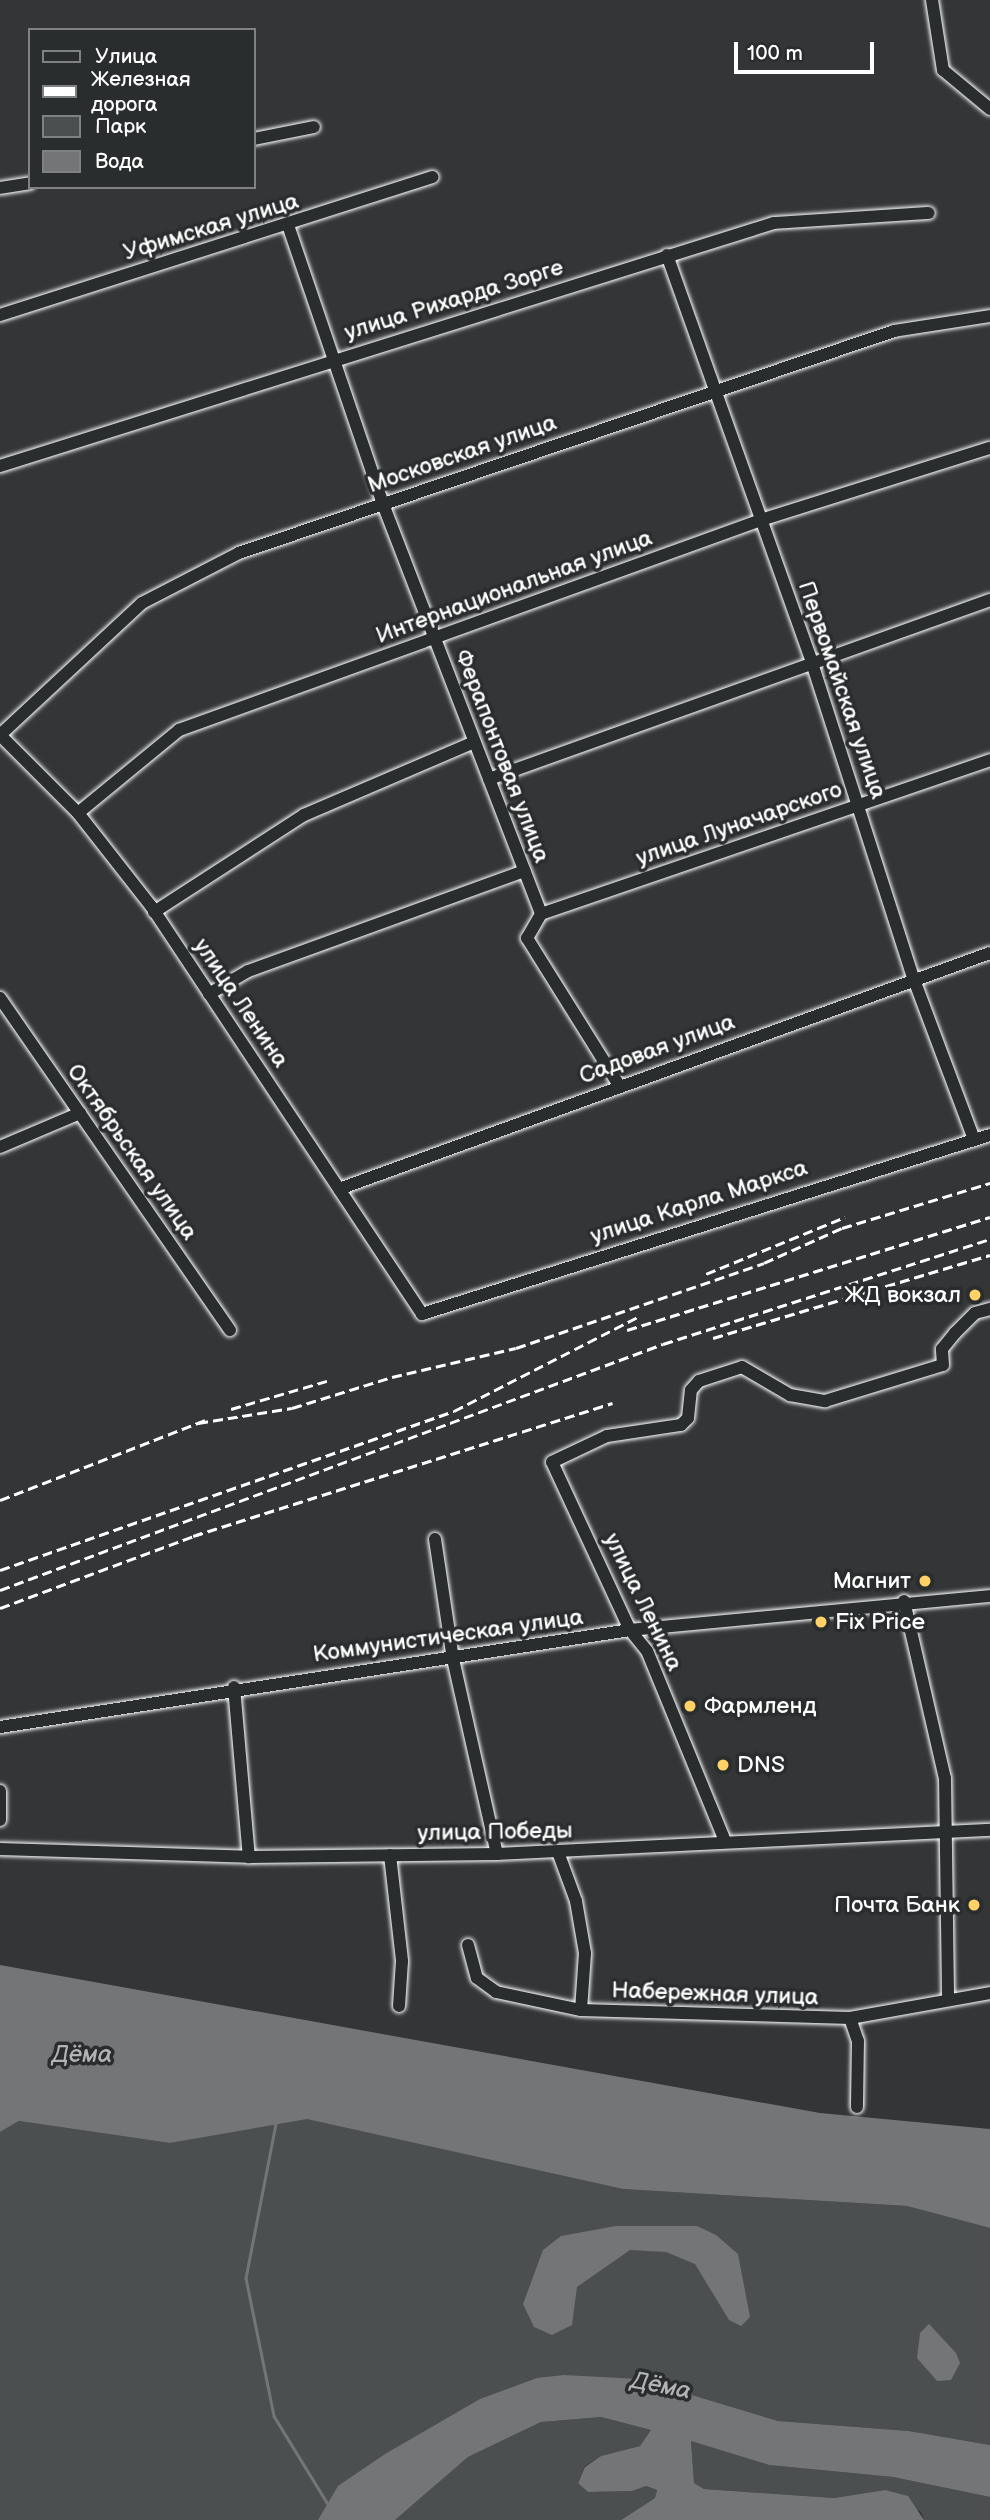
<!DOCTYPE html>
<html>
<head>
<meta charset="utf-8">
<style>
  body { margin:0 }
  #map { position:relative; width:990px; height:2520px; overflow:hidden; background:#333536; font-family:"Balsamiq Sans",sans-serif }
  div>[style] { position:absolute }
  .green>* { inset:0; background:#4c4f50 }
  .water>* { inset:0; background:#737576 }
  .stream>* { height:2.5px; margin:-1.25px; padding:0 1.25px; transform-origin:1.25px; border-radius:1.25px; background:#737576 }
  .roads { filter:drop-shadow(0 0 2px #fff) drop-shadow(0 0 2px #fff) }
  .minor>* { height:12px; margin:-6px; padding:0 6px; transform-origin:6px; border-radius:6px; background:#2a2d2e }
  .rail>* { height:2.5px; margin-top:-1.25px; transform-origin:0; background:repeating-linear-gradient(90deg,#fff 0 10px,transparent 0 15px) }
  .dots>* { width:19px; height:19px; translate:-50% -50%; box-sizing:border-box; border:4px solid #2a2d2e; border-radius:50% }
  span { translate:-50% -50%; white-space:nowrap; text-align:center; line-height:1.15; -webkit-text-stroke:7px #2a2d2e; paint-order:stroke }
  .street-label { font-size:23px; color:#fff }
  .poi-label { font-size:23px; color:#fff }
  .right { translate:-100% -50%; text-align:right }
  .left { translate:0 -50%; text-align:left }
  .water-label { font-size:24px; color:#b2b3b4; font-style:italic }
  .legend { position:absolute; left:28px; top:28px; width:228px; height:161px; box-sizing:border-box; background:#2a2d2e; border:2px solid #7f8182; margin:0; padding:9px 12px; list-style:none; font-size:21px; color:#fff }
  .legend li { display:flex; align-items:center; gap:14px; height:35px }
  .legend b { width:35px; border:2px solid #7f8182 }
  .scale { position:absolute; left:734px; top:42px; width:140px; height:32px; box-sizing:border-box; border:4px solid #fff; border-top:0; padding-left:9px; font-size:21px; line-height:24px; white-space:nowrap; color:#fff; -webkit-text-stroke:5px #2a2d2e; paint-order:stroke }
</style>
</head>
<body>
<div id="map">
  <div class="green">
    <div style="clip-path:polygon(307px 2118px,623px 2189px,907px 2206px,990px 2228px,990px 2445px,909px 2431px,778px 2421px,639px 2379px,318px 2520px,0 2520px,0 2132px,19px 2121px,170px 2143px)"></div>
    <div style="clip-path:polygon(601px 2417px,651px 2430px,640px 2446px,601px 2456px,585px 2466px,578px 2482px,588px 2492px,631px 2491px,646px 2486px,657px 2490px,655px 2498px,621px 2520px,395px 2520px,468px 2457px,541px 2422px)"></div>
    <div style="clip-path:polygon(691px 2441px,769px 2465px,893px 2477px,990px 2497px,990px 2520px,924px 2520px,921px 2512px,885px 2490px,834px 2498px,704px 2489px,694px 2483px)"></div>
  </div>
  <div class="water">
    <div style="clip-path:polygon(0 1965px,820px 2113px,990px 2129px,990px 2228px,907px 2206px,623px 2189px,307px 2119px,170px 2143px,19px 2121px,0 2132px)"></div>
    <div style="clip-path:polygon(616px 2226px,697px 2226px,716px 2235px,738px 2254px,750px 2317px,741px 2326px,729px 2320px,695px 2264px,666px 2252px,630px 2250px,577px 2287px,572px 2325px,552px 2335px,534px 2327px,523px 2304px,543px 2250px,561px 2236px)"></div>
    <div style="clip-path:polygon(929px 2324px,956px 2353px,960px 2363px,951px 2380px,937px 2381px,917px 2358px,920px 2333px)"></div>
    <div style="clip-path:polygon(564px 2375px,639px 2379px,778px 2421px,909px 2431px,990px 2445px,990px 2497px,893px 2477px,769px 2465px,691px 2441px,694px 2483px,704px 2489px,834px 2498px,885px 2490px,908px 2496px,924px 2520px,621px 2520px,655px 2498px,657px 2490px,646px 2486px,632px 2491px,588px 2492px,578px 2483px,585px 2467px,601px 2456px,640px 2446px,651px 2430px,601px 2417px,541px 2422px,468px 2457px,395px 2520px,318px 2520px,338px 2486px,385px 2454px,480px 2399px,537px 2378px)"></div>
  </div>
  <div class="stream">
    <div style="left:276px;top:2124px;width:157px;rotate:101deg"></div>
    <div style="left:246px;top:2278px;width:141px;rotate:78.5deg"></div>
    <div style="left:274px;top:2416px;width:103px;rotate:58.5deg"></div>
  </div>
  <div class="roads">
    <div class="minor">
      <div style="left:932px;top:0;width:71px;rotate:81.1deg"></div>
      <div style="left:943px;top:70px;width:61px;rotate:39.7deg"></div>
      <div style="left:254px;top:139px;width:61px;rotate:-11.3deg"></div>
      <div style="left:0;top:188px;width:30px;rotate:-9deg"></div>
      <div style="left:288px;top:225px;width:295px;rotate:71.2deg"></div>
      <div style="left:383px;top:504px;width:439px;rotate:68.9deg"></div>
      <div style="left:541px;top:914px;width:28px;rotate:120deg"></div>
      <div style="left:527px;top:938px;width:173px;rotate:58deg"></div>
      <div style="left:667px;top:255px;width:433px;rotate:70.4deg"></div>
      <div style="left:812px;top:663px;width:330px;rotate:72.2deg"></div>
      <div style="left:913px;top:977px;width:173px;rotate:69.4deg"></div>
      <div style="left:0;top:315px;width:454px;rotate:-17.7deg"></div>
      <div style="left:0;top:466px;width:811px;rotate:-17.43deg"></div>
      <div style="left:774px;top:223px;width:155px;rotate:-3.7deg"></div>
      <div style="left:0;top:735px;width:110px;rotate:45deg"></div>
      <div style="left:78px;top:813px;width:118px;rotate:51.9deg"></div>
      <div style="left:151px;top:906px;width:490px;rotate:56.4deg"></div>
      <div style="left:422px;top:1314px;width:596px;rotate:-17.49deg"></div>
      <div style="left:0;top:735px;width:194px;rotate:-42.9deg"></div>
      <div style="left:142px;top:603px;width:109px;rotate:-27.3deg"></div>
      <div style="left:239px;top:553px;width:692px;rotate:-18.72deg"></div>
      <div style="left:894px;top:331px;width:97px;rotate:-8.9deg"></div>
      <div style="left:489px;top:779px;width:532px;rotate:-19.66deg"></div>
      <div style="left:78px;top:813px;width:131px;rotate:-39.4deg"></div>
      <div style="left:179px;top:730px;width:619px;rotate:-19.84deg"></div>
      <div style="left:761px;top:520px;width:240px;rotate:-17.5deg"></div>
      <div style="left:154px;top:912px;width:179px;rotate:-32.9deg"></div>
      <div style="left:304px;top:815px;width:185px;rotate:-23.2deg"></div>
      <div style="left:541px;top:914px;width:475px;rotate:-18.9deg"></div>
      <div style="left:209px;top:994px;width:45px;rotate:-30.5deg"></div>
      <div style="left:248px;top:971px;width:294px;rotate:-19.9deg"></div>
      <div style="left:0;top:998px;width:404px;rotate:55.3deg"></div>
      <div style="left:0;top:1147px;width:87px;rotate:-23deg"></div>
      <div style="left:339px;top:1189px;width:692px;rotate:-19.93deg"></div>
      <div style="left:435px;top:1539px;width:121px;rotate:81.5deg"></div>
      <div style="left:453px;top:1659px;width:200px;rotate:77.3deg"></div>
      <div style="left:904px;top:1601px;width:182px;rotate:77deg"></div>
      <div style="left:945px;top:1778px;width:221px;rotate:89.2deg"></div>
      <div style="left:234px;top:1687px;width:171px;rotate:85deg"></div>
      <div style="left:0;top:1727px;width:637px;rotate:-8.75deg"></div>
      <div style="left:630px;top:1630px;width:362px;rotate:-5.4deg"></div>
      <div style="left:0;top:1791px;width:29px;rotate:90deg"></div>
      <div style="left:725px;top:1841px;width:205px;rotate:-112.3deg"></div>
      <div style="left:647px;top:1651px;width:27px;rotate:-129deg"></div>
      <div style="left:630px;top:1630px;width:185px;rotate:-114.9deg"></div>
      <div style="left:552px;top:1462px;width:61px;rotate:-25.3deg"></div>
      <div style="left:607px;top:1436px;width:75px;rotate:-8.5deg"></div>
      <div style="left:681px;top:1425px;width:10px;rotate:-45deg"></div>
      <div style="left:688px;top:1418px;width:28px;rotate:-84deg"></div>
      <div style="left:691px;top:1390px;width:12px;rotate:-48deg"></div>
      <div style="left:699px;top:1381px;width:45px;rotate:-18deg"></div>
      <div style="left:742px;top:1367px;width:56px;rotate:30.3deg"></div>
      <div style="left:790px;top:1395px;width:36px;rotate:10deg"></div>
      <div style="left:825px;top:1401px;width:123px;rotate:-17deg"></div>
      <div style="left:943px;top:1365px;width:16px;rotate:-94deg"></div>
      <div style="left:942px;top:1349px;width:21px;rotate:-51deg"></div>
      <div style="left:955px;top:1333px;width:28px;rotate:-45deg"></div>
      <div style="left:975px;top:1313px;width:16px;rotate:-15deg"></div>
      <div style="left:0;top:1849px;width:249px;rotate:1.8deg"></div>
      <div style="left:249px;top:1857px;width:248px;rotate:-0.7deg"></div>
      <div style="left:497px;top:1854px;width:494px;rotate:-2.8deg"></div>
      <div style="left:558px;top:1852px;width:52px;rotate:69.8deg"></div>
      <div style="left:576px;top:1901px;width:53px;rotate:80.2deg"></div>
      <div style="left:585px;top:1953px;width:57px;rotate:94deg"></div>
      <div style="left:390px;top:1855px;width:107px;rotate:83.5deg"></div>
      <div style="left:402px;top:1961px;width:45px;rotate:93.8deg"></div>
      <div style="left:468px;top:1945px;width:34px;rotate:75deg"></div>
      <div style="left:477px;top:1978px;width:24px;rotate:36deg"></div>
      <div style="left:496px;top:1992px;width:87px;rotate:12deg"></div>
      <div style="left:581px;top:2010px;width:269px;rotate:1.7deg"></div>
      <div style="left:850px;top:2018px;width:142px;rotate:-10.1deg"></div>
      <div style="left:850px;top:2018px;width:24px;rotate:71deg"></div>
      <div style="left:858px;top:2041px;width:66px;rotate:90.9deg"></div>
    </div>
  </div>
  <div class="rail">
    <div style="left:706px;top:1274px;width:150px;rotate:-22.3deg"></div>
    <div style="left:627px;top:1330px;width:380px;rotate:-17.3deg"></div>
    <div style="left:713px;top:1338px;width:289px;rotate:-16.7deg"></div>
    <div style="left:231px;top:1409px;width:100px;rotate:-16.3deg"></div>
    <div style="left:198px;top:1423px;width:95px;rotate:-9.1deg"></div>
    <div style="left:292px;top:1408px;width:105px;rotate:-17.2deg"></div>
    <div style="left:392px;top:1377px;width:127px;rotate:-13.2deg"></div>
    <div style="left:516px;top:1348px;width:262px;rotate:-18.9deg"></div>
    <div style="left:764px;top:1263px;width:85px;rotate:-24.2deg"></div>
    <div style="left:842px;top:1228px;width:155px;rotate:-16.9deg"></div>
    <div style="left:0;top:1500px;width:220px;rotate:-21.3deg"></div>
    <div style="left:193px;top:1536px;width:440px;rotate:-17.6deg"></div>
    <div style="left:0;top:1570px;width:481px;rotate:-19.3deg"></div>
    <div style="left:454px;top:1411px;width:209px;rotate:-27.1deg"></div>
    <div style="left:0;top:1590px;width:707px;rotate:-20.36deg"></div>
    <div style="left:663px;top:1344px;width:343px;rotate:-17.8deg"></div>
    <div style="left:0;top:1608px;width:215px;rotate:-20.4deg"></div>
  </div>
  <div class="dots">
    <div style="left:975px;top:1295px;background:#ffd166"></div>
    <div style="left:925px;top:1581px;background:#ffd166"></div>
    <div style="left:821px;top:1622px;background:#ffd166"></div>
    <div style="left:690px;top:1706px;background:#ffd166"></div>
    <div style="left:723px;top:1765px;background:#ffd166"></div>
    <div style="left:974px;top:1905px;background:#ffd166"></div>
  </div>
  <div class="street-label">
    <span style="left:211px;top:227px;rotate:-17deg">Уфимская улица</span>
    <span style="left:454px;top:300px;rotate:-17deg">улица Рихарда Зорге</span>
    <span style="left:462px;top:454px;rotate:-19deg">Московская улица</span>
    <span style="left:514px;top:587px;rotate:-20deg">Интернациональная улица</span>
    <span style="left:842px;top:690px;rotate:71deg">Первомайская улица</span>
    <span style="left:502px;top:756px;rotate:69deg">Ферапонтовая улица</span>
    <span style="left:739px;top:824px;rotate:-19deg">улица Луначарского</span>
    <span style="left:241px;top:1003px;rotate:56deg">улица Ленина</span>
    <span style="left:657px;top:1049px;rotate:-20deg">Садовая улица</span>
    <span style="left:132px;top:1152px;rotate:55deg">Октябрьская улица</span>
    <span style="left:699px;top:1202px;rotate:-18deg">улица Карла Маркса</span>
    <span style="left:643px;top:1602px;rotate:64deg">улица Ленина</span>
    <span style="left:448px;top:1636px;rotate:-8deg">Коммунистическая улица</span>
    <span style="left:495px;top:1832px;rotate:-1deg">улица Победы</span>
    <span style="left:715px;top:1994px;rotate:2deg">Набережная улица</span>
  </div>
  <div class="poi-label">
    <span class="right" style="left:961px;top:1295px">ЖД вокзал</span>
    <span class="right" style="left:911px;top:1581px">Магнит</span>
    <span class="left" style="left:835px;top:1622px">Fix Price</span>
    <span class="left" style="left:704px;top:1706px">Фармленд</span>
    <span class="left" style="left:737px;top:1765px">DNS</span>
    <span class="right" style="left:960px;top:1905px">Почта Банк</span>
  </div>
  <div class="water-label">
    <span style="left:82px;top:2055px">Дёма</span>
    <span style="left:661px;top:2386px;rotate:11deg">Дёма</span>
  </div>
  <ul class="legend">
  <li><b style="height:9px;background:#2a2d2e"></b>Улица</li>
  <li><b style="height:9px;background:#fff"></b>Железная дорога</li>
  <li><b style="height:19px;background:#4c4f50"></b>Парк</li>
  <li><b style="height:19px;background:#737576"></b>Вода</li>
  </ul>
  <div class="scale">100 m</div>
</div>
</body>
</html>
